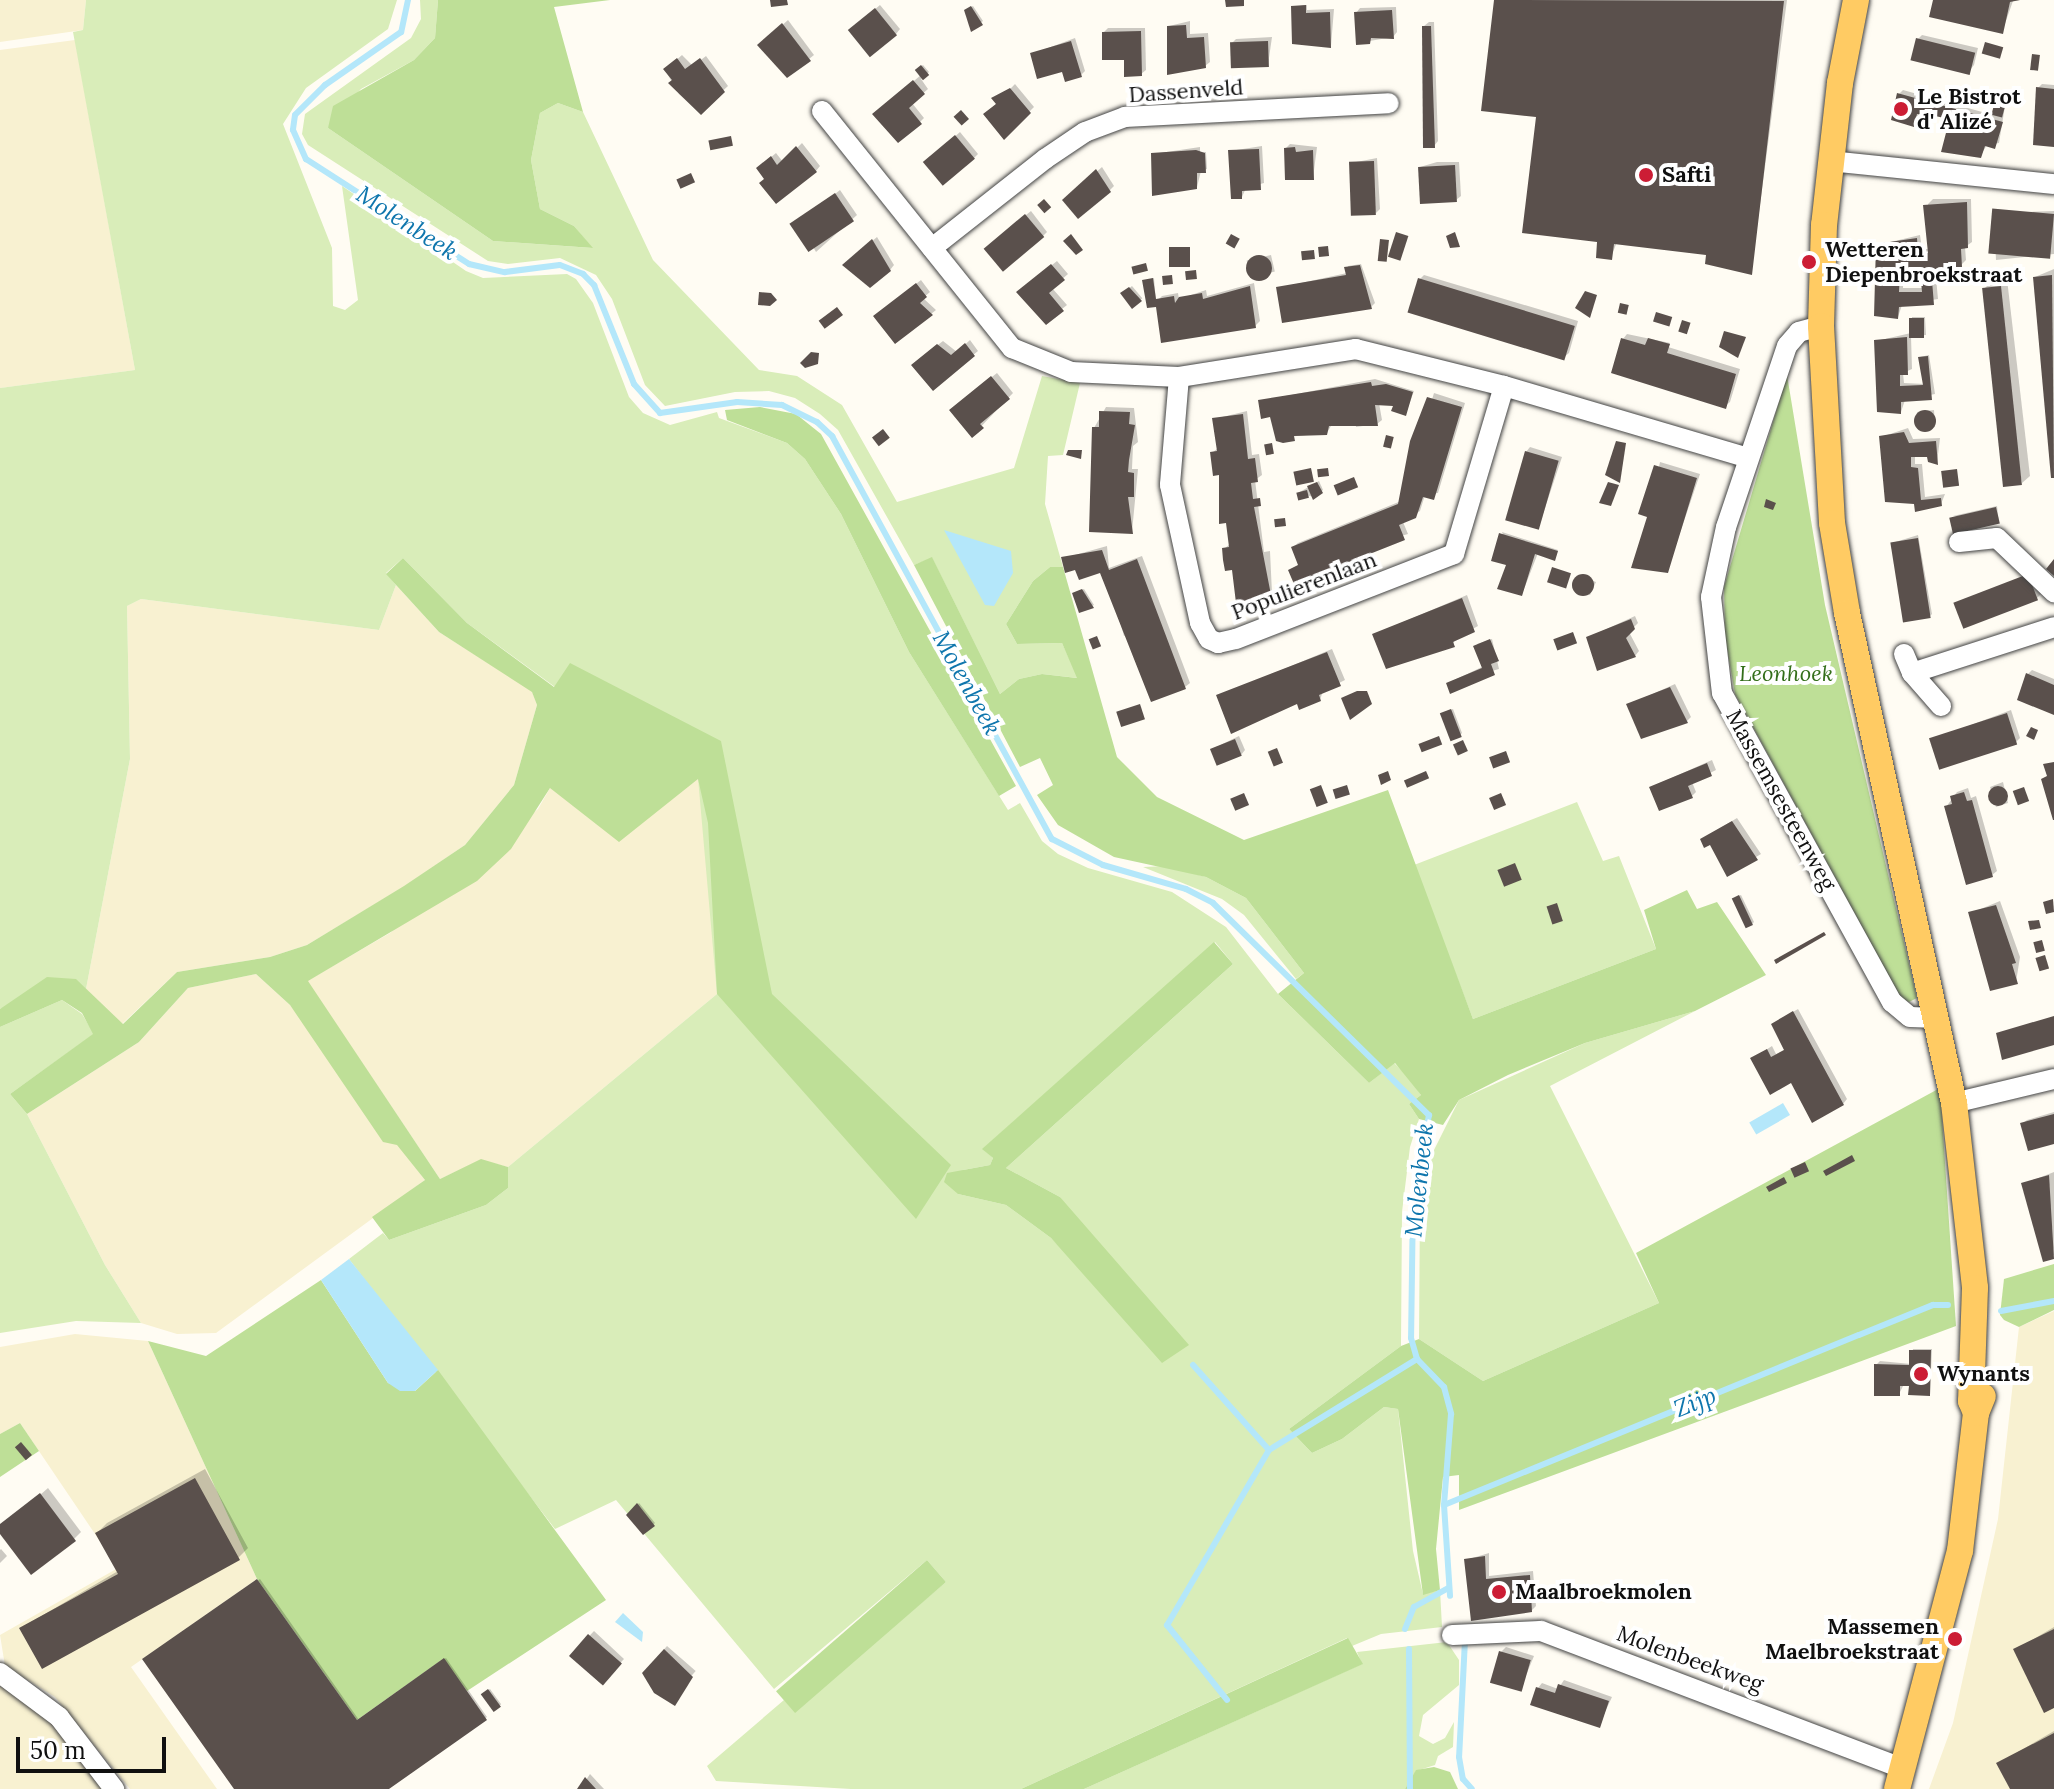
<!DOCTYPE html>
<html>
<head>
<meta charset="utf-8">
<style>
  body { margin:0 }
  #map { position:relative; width:2054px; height:1789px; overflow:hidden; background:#fffcf3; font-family:Lora,serif }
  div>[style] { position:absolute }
  .farmland>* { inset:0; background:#f8f1d1 }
  .green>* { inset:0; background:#d9edb9 }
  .forest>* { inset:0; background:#bedf97; transform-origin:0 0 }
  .water>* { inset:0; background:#b4e7fa; transform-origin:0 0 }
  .shadow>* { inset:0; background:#0003; transform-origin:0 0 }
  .stream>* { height:6px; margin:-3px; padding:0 3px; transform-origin:3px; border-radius:3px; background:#b4e7fa }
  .building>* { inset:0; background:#5a504c; transform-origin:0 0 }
  .round { border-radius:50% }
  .roads { filter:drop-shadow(0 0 2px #434343) drop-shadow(0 0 2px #434343) }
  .minor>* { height:20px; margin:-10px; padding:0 10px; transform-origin:10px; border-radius:10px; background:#fff }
  .major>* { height:26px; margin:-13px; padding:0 13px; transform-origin:13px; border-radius:13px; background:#ffcb63 }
  .dots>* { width:22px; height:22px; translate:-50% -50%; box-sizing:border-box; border:4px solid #fff; border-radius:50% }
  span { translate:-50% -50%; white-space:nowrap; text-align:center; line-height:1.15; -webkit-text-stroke:8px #fff; paint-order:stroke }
  .street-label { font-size:22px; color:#101010 }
  .poi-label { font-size:22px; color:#101010; font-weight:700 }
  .left { translate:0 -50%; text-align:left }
  .right { translate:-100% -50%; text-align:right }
  .park-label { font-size:22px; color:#336e1a; font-style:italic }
  .water-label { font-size:24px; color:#0f76ad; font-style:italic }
  .scale { position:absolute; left:16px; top:1737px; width:150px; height:36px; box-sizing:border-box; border:4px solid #101010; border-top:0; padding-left:10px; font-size:24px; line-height:28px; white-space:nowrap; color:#101010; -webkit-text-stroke:6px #fff; paint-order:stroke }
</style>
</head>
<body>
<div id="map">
  <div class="farmland">
    <div style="clip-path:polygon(0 0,86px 0,83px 30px,0 42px)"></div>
    <div style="clip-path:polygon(75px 40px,135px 370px,0 388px,0 50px)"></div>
    <div style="clip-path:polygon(396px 585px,439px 632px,532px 691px,537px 705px,514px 785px,465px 845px,405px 886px,307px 945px,270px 957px,177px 972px,122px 1024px,86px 989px,130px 759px,127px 606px,141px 599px,379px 630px)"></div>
    <div style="clip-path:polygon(698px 778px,708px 823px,717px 994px,508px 1167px,481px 1160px,440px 1179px,307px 981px,390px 933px,538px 809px,550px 788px)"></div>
    <div style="clip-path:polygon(256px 974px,290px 1005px,425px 1180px,216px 1333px,177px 1334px,141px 1323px,105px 1265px,27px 1114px,139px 1042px,188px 988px)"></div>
    <div style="clip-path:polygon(2054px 1311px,2054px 1789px,1929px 1789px,1953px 1723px,1998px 1519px,2019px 1327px)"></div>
    <div style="clip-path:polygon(75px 1334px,148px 1341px,257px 1579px,131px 1667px,217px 1789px,130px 1789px,55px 1697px,5px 1666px,0 1635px,118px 1568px,20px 1423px,0 1434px,0 1347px)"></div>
    <div style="clip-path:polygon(0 1680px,59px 1728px,105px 1789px,0 1789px)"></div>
  </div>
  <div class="green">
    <div style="clip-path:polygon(evenodd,86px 0,397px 0,388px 29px,306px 88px,283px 124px,332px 248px,333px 306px,345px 310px,358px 300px,342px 186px,466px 271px,483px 278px,567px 274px,576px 279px,593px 303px,629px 397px,643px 413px,670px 425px,717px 412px,719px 418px,787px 443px,805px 459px,841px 514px,909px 652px,1008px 810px,1020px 803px,1042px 841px,1058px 854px,1088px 868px,1172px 892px,1226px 927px,1278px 994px,1369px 1083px,1394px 1063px,1409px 1077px,1421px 1095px,1409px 1104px,1419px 1119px,1410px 1147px,1402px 1212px,1401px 1346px,1289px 1429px,1312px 1453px,1342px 1439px,1384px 1407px,1398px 1409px,1413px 1551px,1423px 1594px,1440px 1590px,1442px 1627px,1381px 1634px,1352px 1646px,1347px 1638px,1021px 1789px,851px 1789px,716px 1781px,707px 1766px,784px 1700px,794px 1710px,946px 1582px,927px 1560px,774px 1689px,616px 1500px,555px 1529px,349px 1259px,383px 1233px,389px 1240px,486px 1205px,508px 1188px,508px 1167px,717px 994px,698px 778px,555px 687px,467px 623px,403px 558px,386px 573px,396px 585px,379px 630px,141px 599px,127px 606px,130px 759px,86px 989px,75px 979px,0 1009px,0 388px,135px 370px,73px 32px,83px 30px,86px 0,1215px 942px,1233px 964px,1006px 1168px,1060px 1197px,1095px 1283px,1051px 1238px,1006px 1205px,958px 1194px,963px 1170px,990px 1165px,993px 1158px,983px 1149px,1215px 942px)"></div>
    <div style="clip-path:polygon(420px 0,438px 0,435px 38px,414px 60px,361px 89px,328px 128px,493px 241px,592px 248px,574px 226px,540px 209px,531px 160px,540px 113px,558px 103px,583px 112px,653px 260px,759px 370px,797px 376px,842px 405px,897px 502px,1014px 468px,1042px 376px,1080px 383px,1063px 455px,1048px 456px,1045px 504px,1063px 567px,1050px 567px,1033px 581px,1006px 624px,1017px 644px,1062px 643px,1078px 678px,1042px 674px,1019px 679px,1000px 694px,932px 558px,914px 565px,838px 430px,820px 414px,795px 398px,769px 391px,735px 392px,665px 406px,645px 385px,612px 299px,596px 275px,560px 258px,508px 264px,488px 261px,308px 145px,302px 134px,305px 114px,411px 38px,421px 19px)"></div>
    <div style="clip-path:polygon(1577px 802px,1603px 861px,1619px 856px,1656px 949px,1473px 1019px,1414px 865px)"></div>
    <div style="clip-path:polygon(1167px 866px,1206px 877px,1246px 898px,1304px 973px,1296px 979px,1244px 915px,1222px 899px,1143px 867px)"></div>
    <div style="clip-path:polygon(62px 1000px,82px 1014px,94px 1034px,10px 1094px,27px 1114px,105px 1265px,141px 1323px,76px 1321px,0 1333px,0 1027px)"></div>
    <div style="clip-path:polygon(1695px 1011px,1550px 1086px,1659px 1303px,1483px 1381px,1419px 1339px,1420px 1202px,1428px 1162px,1459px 1100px,1585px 1043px)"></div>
    <div style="clip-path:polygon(1447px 1642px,1459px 1660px,1459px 1685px,1423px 1715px,1419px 1736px,1433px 1744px,1445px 1738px,1454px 1722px,1453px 1747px,1438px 1756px,1435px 1765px,1416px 1771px,1405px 1789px,1084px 1789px,1362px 1664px,1357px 1652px)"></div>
  </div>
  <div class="forest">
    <div style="clip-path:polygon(438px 0,610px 0,554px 7px,583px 112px,558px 103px,540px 113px,531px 160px,540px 209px,574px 226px,593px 248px,493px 241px,328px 128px,333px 106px,414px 60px,435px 38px)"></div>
    <div style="clip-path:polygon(1787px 375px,1825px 605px,1917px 998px,1909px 1002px,1901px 998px,1735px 694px,1725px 637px,1724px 587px)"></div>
    <div style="clip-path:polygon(760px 407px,796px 414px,821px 434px,1016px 786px,999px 796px,909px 652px,841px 514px,805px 459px,787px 443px,727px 420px,725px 410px)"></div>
    <div style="clip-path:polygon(932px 557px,1000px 694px,1019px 679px,1042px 674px,1077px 678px,1062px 643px,1017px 644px,1006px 624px,1033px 581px,1050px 567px,1063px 567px,1117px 757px,1157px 797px,1244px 840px,1388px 790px,1473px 1019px,1656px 949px,1644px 910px,1687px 890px,1697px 909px,1717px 902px,1766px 975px,1695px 1011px,1585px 1043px,1508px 1075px,1459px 1100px,1443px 1125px,1419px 1119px,1409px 1104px,1421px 1095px,1395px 1063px,1369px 1083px,1278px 994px,1304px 973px,1246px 898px,1206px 877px,1114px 857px,1058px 825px,1037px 795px,1053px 785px,1040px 758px,1020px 767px,914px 565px)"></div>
    <div style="clip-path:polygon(403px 558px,467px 623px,554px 687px,570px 663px,721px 741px,772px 994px,951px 1165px,916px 1219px,717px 994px,708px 823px,698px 779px,619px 842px,550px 788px,511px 849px,477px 881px,308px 981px,440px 1179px,481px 1159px,508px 1167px,508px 1188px,486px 1205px,389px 1240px,372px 1217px,425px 1180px,397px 1145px,383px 1142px,290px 1005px,256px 974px,188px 988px,139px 1042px,27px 1114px,10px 1094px,93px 1034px,82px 1013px,62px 1000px,0 1027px,0 1009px,47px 977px,76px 979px,123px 1024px,177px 972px,270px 957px,307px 945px,404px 886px,465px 845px,514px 785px,537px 705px,532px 692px,439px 632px,386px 574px)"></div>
    <div style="clip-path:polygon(1214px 942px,1233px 964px,1006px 1168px,1060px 1197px,1189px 1345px,1162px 1363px,1051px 1238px,1006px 1205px,958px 1194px,944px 1182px,947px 1173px,990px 1165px,993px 1158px,982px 1149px)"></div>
    <div style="clip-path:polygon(1940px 1088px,1956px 1326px,1459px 1510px,1459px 1475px,1443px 1477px,1436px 1549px,1440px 1590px,1423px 1595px,1398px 1409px,1384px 1407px,1342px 1439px,1312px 1453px,1289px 1429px,1401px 1346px,1419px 1339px,1483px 1381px,1659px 1303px,1636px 1253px)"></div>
    <div style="clip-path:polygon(2054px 1264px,2054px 1310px,2019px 1327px,2004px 1320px,2000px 1315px,2004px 1279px)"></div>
    <div style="clip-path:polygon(321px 1280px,388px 1383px,415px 1391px,438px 1370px,606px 1600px,467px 1691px,443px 1659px,357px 1720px,257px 1579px,148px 1341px,206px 1356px)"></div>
    <div style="clip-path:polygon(20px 1423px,39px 1451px,0 1477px,0 1434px)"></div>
    <div style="left:927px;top:1560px;width:29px;height:200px;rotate:49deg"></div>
    <div style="clip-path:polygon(1348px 1638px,1363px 1664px,1084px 1789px,1021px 1789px)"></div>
    <div style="clip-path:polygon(1434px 1767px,1450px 1772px,1458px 1789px,1405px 1789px,1416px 1770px)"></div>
  </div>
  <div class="water">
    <div style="clip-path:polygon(944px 530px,1011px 551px,1013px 573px,994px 606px,985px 605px)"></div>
    <div style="left:1783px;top:1103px;width:14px;height:39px;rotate:60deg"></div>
    <div style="clip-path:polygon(349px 1259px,438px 1370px,415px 1391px,400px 1391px,388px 1383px,321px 1280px)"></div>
    <div style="clip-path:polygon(623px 1613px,643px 1632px,642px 1642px,615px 1622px)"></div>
  </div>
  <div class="shadow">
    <div style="clip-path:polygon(1496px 0,1787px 0,1751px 273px,1711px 254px,1617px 242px,1611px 257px,1538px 115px,1483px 109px)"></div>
    <div style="clip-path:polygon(1935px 0,2020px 0,2013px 1px,2002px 32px)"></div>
    <div style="clip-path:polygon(880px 5px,900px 29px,896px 34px,855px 26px)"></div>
    <div style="clip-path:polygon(1307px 5px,1307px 10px,1334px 9px,1331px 46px,1293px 7px)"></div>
    <div style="clip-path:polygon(973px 6px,983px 21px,972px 29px,968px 9px)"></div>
    <div style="clip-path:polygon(1396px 7px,1397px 32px,1393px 37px,1358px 43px,1356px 13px,1360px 8px)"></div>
    <div style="clip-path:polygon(788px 20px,814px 55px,809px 59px,760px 45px)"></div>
    <div style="clip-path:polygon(1190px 21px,1190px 34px,1208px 33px,1210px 62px,1205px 66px,1169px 26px)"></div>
    <div style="clip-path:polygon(1429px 22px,1434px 22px,1438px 141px,1434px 146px,1424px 26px)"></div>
    <div style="clip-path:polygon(1108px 28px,1145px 28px,1146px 70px,1141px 74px,1104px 32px)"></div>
    <div style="clip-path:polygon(1922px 35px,1978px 48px,1974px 65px,1970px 70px,1918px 39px)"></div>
    <div style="clip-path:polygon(1272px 37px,1268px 65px,1232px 43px,1236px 39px)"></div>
    <div style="clip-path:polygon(1075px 38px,1085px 71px,1081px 75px,1032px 54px)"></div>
    <div style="clip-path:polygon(682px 55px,693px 66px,706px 56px,728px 86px,700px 112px,679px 94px,665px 70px)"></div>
    <div style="clip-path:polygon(923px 65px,929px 72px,921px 79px,928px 89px,912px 103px,924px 118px,920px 122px,879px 110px,921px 75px,917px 70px)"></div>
    <div style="clip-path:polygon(1015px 84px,1034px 107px,1004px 137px,986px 114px)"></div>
    <div style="clip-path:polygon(2042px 84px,2054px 85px,2054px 145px,2038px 88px)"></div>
    <div style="clip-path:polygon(1903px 90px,1993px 115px,1998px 104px,2005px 106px,1999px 143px,1987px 145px,1980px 156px,1949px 130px,1961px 127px,1963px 120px,1920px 112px,1914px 125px,1899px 94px)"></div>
    <div style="clip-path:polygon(960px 132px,978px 154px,974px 158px,932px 157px)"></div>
    <div style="clip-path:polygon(802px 143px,820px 166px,816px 171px,766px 178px,763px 164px,776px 153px,783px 162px)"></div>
    <div style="clip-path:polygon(1290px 144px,1317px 147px,1313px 178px,1286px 148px)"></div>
    <div style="clip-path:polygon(1262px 146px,1264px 183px,1246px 188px,1242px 197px,1230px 151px)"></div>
    <div style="clip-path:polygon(1200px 147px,1200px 153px,1206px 152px,1207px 169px,1201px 171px,1197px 187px,1153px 154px)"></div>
    <div style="clip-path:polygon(1377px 158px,1380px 209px,1376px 213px,1351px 163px)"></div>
    <div style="clip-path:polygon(1437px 162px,1459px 162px,1461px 196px,1456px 200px,1420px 167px)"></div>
    <div style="clip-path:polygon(1102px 167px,1114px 186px,1110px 190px,1065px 200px)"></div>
    <div style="clip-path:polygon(840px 190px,857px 215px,816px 252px,799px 223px)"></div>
    <div style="clip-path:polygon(evenodd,1933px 199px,1971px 199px,1972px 242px,1965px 247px,1966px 260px,1955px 271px,1935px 267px,1938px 299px,1902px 305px,1898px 317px,1878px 245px,1920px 235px,1922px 249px,1929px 249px,1928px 204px,1933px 199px,1903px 269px,1922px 269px,1923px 288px,1903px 288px,1903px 269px)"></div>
    <div style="clip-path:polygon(1031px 211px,1047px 232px,1043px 236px,990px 244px)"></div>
    <div style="clip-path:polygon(2054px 211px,2054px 254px,1996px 260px,1994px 217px,1999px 213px)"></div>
    <div style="clip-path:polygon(877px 237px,894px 265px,890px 270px,849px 260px)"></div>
    <div style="left:1271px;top:255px;width:17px;height:25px;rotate:77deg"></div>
    <div style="clip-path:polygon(1057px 261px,1068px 274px,1052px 288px,1067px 305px,1062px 309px,1023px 288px)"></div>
    <div style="clip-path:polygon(1361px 264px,1375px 303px,1371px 307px,1278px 288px,1347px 273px,1348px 266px)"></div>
    <div style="clip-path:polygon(2054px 269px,2054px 476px,2053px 476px,2035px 277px)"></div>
    <div style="clip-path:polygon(1424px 275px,1578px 321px,1569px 353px,1564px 357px,1420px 279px)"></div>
    <div style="clip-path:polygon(1154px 278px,1156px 302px,1162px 296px,1178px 293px,1179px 299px,1206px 290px,1207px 296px,1254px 283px,1260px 321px,1255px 326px,1158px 301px,1154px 304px,1144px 281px)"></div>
    <div style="clip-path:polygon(2007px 279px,2030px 476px,2022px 483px,1984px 289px,1992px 281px)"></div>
    <div style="clip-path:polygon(921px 280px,930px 292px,923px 298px,936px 310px,931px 314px,880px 312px)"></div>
    <div style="left:1132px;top:286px;width:16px;height:11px;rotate:50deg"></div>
    <div style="clip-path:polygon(1912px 317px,1925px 317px,1926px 335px,1911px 336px,1912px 369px,1903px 373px,1904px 383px,1925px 384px,1920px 357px,1929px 355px,1935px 394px,1905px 400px,1901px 412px,1876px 341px,1911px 333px)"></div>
    <div style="clip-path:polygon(1627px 334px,1670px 343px,1668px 347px,1740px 369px,1730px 402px,1725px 406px,1623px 339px)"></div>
    <div style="clip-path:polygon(970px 340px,978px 351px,933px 388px,918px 360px,943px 341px,957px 352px)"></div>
    <div style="clip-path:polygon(997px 373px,1013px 393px,973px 435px,956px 405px)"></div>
    <div style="clip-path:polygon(1375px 379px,1414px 391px,1406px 413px,1397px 398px,1379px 403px,1382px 420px,1377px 424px,1356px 427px,1355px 420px,1332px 424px,1327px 433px,1277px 438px,1272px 412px,1260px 401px)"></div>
    <div style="clip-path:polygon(1434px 393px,1465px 403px,1438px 493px,1425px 495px,1420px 511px,1403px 522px,1408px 534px,1300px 565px,1293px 547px,1298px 543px,1401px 501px)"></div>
    <div style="clip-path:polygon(1106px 407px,1134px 408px,1138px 442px,1133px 446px,1132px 469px,1138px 469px,1132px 532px,1094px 428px)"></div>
    <div style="clip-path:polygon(1934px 410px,1935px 427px,1918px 430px,1917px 412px)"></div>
    <div style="clip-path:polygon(1247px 411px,1252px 455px,1259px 454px,1262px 475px,1255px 480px,1264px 552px,1270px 551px,1272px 593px,1238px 601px,1233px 568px,1224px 549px,1230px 544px,1227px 520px,1220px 521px,1221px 473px,1212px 453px,1218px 448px,1214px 419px)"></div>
    <div style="clip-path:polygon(1908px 428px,1913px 439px,1940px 438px,1937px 463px,1929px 455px,1915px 455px,1915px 464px,1922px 464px,1925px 497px,1945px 494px,1941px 504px,1917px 510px,1881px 437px)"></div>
    <div style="clip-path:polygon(1530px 447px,1562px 457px,1538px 529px,1526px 452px)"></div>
    <div style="clip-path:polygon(1660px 462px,1700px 474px,1667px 571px,1649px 516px)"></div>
    <div style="clip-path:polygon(1319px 481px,1323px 490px,1314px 497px,1298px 493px)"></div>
    <div style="clip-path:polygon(1997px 506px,1999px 523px,1953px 516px)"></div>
    <div style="clip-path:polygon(1502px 532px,1558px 550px,1555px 559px,1538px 553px,1522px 594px)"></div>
    <div style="clip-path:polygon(1918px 535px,1932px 614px,1930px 616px,1892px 543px)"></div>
    <div style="clip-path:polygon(1107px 546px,1109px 568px,1142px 556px,1190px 683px,1185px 687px,1128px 634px,1124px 636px,1105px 569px,1064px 558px)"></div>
    <div style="clip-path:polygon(2035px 574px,2041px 594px,2037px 598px,1962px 623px)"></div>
    <div style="clip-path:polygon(1579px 576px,1596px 582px,1590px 595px,1572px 588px)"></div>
    <div style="clip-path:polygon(1084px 589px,1094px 605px,1080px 611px,1076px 592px)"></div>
    <div style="clip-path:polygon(1467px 595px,1478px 626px,1454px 639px,1454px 645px,1375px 634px)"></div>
    <div style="clip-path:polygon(1635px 616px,1638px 623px,1629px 632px,1639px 651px,1635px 656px,1589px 637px)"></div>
    <div style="clip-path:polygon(1492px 639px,1499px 669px,1448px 683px,1484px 666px,1477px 644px)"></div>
    <div style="clip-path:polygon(1332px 649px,1345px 680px,1323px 691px,1320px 700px,1219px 696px)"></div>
    <div style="clip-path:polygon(2032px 670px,2054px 679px,2054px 713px,2028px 674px)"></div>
    <div style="clip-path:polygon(1675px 684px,1691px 717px,1687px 721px,1628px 705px)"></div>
    <div style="clip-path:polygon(1453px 709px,1462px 733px,1460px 735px,1444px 712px)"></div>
    <div style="clip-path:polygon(2011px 710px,2020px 738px,2016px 742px,1931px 740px)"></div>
    <div style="clip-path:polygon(1239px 736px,1245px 750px,1241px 755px,1212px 749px)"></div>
    <div style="clip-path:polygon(1712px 760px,1716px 770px,1692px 782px,1696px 792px,1692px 796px,1651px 787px)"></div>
    <div style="clip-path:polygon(2003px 782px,2008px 803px,1996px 807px,1990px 787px)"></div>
    <div style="clip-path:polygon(1968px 788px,1971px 798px,1976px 796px,1997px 871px,1992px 875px,1946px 807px,1957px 792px)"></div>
    <div style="clip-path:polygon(1737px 818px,1761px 854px,1728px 874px,1710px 842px,1702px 839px)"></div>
    <div style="clip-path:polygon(1741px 895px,1754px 922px,1752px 924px,1736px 897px)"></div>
    <div style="clip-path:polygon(2000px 901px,2020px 957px,2016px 982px,1971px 913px)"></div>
    <div style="clip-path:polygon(1798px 1009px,1847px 1099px,1843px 1104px,1752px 1059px,1772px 1046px,1776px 1054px,1786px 1049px,1773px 1024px)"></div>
    <div style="clip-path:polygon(2054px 1112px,2054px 1142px,2022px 1124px,2027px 1120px)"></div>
    <div style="clip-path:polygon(2054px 1172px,2054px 1255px,2044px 1259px,2023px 1184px)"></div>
    <div style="clip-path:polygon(1913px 1349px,1932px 1349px,1930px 1394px,1904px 1384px,1899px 1394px,1876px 1365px,1880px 1361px,1911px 1364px)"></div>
    <div style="clip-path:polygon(205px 1469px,248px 1548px,238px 1558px,21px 1628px,118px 1571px,97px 1533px,107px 1523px)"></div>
    <div style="clip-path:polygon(48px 1488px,81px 1532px,74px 1539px,0 1530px)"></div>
    <div style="clip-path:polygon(639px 1503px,655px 1523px,644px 1533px,629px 1515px)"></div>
    <div style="clip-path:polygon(1px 1549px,7px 1556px,0 1563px,0 1550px)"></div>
    <div style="clip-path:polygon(1489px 1553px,1489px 1576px,1533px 1571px,1536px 1606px,1531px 1611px,1473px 1619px,1466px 1560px)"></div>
    <div style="clip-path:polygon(260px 1579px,359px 1720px,446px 1658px,487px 1717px,386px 1789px,240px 1789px,145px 1660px)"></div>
    <div style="clip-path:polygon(2054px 1627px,2054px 1706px,2015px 1650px)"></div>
    <div style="left:594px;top:1631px;width:41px;height:34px;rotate:43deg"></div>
    <div style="left:667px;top:1646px;width:38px;height:35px;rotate:41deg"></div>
    <div style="clip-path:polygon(1506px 1647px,1534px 1656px,1520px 1690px,1501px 1652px)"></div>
    <div style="clip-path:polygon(1564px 1680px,1612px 1697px,1599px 1725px,1538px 1688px,1542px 1683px,1558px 1689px)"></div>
    <div style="left:490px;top:1689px;width:19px;height:9px;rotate:54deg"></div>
    <div style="clip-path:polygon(2054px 1731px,2054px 1789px,2012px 1789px,1999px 1763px)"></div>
    <div style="clip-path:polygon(590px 1774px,604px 1789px,580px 1789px)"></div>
  </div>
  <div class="stream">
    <div style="left:408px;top:0;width:33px;rotate:102deg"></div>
    <div style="left:401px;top:32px;width:93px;rotate:145.1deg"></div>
    <div style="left:325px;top:85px;width:42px;rotate:135deg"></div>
    <div style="left:295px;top:115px;width:15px;rotate:98deg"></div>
    <div style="left:293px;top:130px;width:32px;rotate:66deg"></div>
    <div style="left:306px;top:159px;width:194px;rotate:32.8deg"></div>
    <div style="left:469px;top:264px;width:37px;rotate:13deg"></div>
    <div style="left:505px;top:272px;width:55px;rotate:-7.3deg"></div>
    <div style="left:560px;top:265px;width:25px;rotate:21deg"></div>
    <div style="left:583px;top:274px;width:16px;rotate:45deg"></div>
    <div style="left:594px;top:285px;width:107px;rotate:68deg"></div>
    <div style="left:634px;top:384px;width:39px;rotate:48deg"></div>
    <div style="left:660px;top:413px;width:78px;rotate:-8.1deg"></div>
    <div style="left:737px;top:402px;width:45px;rotate:3.8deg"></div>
    <div style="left:782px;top:405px;width:39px;rotate:26deg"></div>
    <div style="left:817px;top:422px;width:21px;rotate:43deg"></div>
    <div style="left:832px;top:436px;width:459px;rotate:61.4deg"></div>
    <div style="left:1052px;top:839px;width:57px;rotate:27deg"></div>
    <div style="left:1103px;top:865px;width:86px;rotate:16.1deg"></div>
    <div style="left:1186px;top:889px;width:30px;rotate:27deg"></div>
    <div style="left:1213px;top:903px;width:303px;rotate:44.5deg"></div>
    <div style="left:1429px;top:1115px;width:86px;rotate:100.8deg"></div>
    <div style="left:1413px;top:1199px;width:139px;rotate:90.8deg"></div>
    <div style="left:1411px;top:1338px;width:22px;rotate:74deg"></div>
    <div style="left:1417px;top:1359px;width:39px;rotate:46deg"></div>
    <div style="left:1444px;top:1387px;width:28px;rotate:75deg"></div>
    <div style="left:1451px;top:1414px;width:91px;rotate:94.4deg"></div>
    <div style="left:1444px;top:1505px;width:91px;rotate:86.2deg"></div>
    <div style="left:2001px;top:1311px;width:54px;rotate:-10.7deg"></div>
    <div style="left:1193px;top:1365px;width:114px;rotate:48.2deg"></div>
    <div style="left:1269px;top:1450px;width:203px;rotate:120.2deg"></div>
    <div style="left:1167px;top:1625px;width:96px;rotate:51.3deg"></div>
    <div style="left:1269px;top:1450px;width:174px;rotate:-31.6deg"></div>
    <div style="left:1444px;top:1505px;width:448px;rotate:-22.3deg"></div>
    <div style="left:1859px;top:1335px;width:80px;rotate:-22.1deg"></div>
    <div style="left:1933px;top:1305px;width:15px"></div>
    <div style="left:1405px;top:1629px;width:24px;rotate:-68deg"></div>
    <div style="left:1414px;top:1607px;width:39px;rotate:-29deg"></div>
    <div style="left:1465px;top:1640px;width:117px;rotate:92.9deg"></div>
    <div style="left:1459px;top:1757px;width:22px;rotate:80deg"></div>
    <div style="left:1463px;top:1779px;width:13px;rotate:48deg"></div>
    <div style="left:1409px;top:1649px;width:140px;rotate:89.6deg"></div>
  </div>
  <div class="building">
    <div style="clip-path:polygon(770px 0,787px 0,788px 5px,771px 7px)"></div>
    <div style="clip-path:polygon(1225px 0,1244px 0,1244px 6px,1226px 7px)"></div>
    <div style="clip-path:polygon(1494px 0,1784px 1px,1752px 275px,1705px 264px,1706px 255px,1614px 244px,1612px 260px,1596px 258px,1597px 242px,1522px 233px,1536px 117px,1481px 111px)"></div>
    <div style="clip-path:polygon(1933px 0,2020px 0,2010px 2px,2003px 34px,1929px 17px)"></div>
    <div style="clip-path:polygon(1306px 5px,1306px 13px,1330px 12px,1331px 48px,1292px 44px,1291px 6px)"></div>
    <div style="clip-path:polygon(971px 6px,983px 25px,971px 32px,964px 10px)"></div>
    <div style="left:875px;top:8px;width:35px;height:35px;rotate:51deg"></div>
    <div style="clip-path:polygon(1392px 10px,1394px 39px,1371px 38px,1370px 44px,1356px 45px,1354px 12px)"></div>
    <div style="clip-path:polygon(782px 23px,811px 61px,787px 78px,757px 45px)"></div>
    <div style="clip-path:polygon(1186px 25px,1187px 38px,1204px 37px,1206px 68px,1167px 75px,1167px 26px)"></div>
    <div style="clip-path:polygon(1422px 26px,1431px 26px,1435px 148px,1423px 148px)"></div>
    <div style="clip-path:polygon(1141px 31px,1142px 76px,1124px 77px,1124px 60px,1102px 60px,1102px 32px)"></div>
    <div style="left:1916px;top:38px;width:61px;height:23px;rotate:14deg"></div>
    <div style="clip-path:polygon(1071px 41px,1082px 77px,1065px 82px,1062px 72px,1037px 79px,1030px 53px)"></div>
    <div style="left:1268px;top:41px;width:26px;height:38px;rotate:88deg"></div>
    <div style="left:1985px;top:42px;width:19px;height:12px;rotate:16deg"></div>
    <div style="left:2032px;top:54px;width:8px;height:16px;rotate:7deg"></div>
    <div style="clip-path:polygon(677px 58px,685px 69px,700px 58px,725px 92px,701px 115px,668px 83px,672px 80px,663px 69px)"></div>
    <div style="left:921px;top:65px;width:13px;height:8px;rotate:51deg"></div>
    <div style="clip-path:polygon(913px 80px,925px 94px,909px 108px,922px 124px,898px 143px,872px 114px)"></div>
    <div style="clip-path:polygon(2036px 87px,2054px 89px,2054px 147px,2033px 145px)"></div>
    <div style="clip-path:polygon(1010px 88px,1031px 113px,1004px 140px,983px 114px,996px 104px,991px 98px)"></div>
    <div style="clip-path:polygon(1897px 93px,2003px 122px,1995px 149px,1985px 146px,1981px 158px,1941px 152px,1947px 129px,1958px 131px,1961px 122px,1931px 115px,1917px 114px,1914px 127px,1891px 120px)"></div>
    <div style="left:1994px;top:105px;width:11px;height:10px;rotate:15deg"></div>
    <div style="left:961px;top:110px;width:12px;height:10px;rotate:48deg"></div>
    <div style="left:955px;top:135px;width:31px;height:42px;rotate:50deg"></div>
    <div style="left:731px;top:136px;width:10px;height:23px;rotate:79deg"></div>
    <div style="clip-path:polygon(796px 146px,817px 172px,776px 204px,759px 183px,764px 179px,756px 168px,771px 156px,777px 165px)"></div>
    <div style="clip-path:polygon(1295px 147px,1296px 152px,1313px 150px,1314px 180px,1285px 180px,1284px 148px)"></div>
    <div style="clip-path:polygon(1259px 149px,1261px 190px,1242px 191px,1242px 199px,1231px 199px,1228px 150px)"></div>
    <div style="clip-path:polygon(1196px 150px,1205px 153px,1206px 173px,1197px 173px,1197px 189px,1152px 196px,1151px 153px)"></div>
    <div style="left:1374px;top:161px;width:54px;height:25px;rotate:88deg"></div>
    <div style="left:1455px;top:165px;width:37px;height:37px;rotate:87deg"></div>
    <div style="clip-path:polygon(1096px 169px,1111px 192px,1078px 219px,1062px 200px)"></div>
    <div style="left:691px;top:173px;width:10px;height:16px;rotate:66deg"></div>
    <div style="left:835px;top:193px;width:34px;height:55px;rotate:56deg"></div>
    <div style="left:1044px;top:199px;width:11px;height:9px;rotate:49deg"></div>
    <div style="clip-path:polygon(evenodd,1967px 202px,1968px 248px,1961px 249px,1962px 267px,1956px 267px,1956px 274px,1931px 268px,1934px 305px,1899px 307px,1898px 319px,1874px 316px,1876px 244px,1917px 238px,1918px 253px,1928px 253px,1923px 205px,1967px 202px,1900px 271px,1920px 271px,1922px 292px,1899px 292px,1900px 271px)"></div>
    <div style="left:1025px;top:214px;width:30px;height:54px;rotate:50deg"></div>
    <div style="left:2054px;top:214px;width:45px;height:62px;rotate:95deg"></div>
    <div style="left:1396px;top:232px;width:13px;height:26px;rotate:18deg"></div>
    <div style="clip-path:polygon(1455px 232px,1460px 247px,1450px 248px,1446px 236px)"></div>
    <div style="clip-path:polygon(1071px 234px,1083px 250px,1076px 255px,1063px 241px)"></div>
    <div style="left:1231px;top:234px;width:10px;height:11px;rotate:29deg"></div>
    <div style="clip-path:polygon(872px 239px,891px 271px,870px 288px,842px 265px)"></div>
    <div style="left:1380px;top:239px;width:9px;height:22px;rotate:6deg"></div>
    <div style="left:1328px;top:246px;width:10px;height:10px;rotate:84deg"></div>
    <div style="left:1190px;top:247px;width:20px;height:21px;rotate:90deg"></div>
    <div style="left:1314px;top:250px;width:9px;height:13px;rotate:84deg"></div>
    <div class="round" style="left:1246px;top:255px;width:26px;height:26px"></div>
    <div style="left:1146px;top:263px;width:8px;height:15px;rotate:76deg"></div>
    <div style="clip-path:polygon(1051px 264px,1065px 280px,1049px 293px,1064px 311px,1046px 325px,1016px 292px)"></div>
    <div style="clip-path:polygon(1360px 265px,1372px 309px,1282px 323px,1276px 287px,1346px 275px,1344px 267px)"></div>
    <div style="left:1196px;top:270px;width:9px;height:11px;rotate:84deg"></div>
    <div style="left:1172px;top:275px;width:9px;height:10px;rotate:84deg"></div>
    <div style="clip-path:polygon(2052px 275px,2054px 478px,2051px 478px,2033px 277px)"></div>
    <div style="clip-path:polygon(1153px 278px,1156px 299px,1174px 296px,1175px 303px,1179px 297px,1202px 293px,1203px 299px,1250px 286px,1256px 328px,1161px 343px,1156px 307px,1147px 308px,1142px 280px)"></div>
    <div style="left:1418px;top:278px;width:164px;height:36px;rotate:17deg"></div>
    <div style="clip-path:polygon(916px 283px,927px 297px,920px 303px,933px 315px,895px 344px,873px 316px)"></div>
    <div style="left:2001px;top:286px;width:200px;height:19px;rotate:84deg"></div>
    <div style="clip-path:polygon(1129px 287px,1142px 301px,1132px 309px,1120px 293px)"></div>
    <div style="clip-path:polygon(1585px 291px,1597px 295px,1590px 318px,1575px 308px)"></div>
    <div style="clip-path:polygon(759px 292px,771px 293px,777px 300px,770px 306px,758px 305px)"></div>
    <div style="left:1620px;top:303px;width:9px;height:10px;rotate:13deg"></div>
    <div style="left:837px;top:307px;width:10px;height:23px;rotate:53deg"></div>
    <div style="left:1656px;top:312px;width:17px;height:10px;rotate:17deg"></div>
    <div style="left:1909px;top:318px;width:15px;height:20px"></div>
    <div style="left:1682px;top:320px;width:9px;height:12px;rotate:18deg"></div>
    <div style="clip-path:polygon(1724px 331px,1746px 337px,1738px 358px,1719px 347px)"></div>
    <div style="clip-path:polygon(1907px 337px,1908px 375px,1900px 375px,1900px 386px,1923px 385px,1918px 357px,1928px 356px,1932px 400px,1901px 402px,1901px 414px,1877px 412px,1874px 340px)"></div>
    <div style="clip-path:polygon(1621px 338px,1645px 345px,1648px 338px,1670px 344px,1667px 353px,1736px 374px,1726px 409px,1611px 373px)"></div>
    <div style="clip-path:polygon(965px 343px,975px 356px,933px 391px,911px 365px,937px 344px,951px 355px)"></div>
    <div style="clip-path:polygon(811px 352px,819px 353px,818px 364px,805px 368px,800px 363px)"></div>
    <div style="clip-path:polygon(991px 376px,1010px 399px,980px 424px,984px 428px,972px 438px,949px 410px)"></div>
    <div style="clip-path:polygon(1371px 382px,1372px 386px,1386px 384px,1413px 392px,1406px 416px,1391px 411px,1393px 406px,1375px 405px,1378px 426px,1329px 426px,1327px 435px,1294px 436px,1295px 441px,1283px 443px,1276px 441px,1270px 417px,1261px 419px,1258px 400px)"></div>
    <div style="clip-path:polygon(1427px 397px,1462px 407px,1434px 500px,1423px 497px,1416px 518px,1399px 525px,1405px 540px,1294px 584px,1288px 570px,1298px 565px,1291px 547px,1398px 504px,1410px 441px)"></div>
    <div class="round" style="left:1914px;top:410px;width:22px;height:22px"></div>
    <div style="clip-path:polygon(1099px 411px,1130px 412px,1129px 424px,1135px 425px,1129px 460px,1128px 472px,1134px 473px,1134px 497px,1128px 497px,1133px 534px,1089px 532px,1092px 427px,1099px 427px)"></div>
    <div style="clip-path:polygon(1243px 414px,1248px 459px,1255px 458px,1258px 482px,1251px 483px,1253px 499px,1260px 498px,1261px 506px,1254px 507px,1271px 595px,1236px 603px,1232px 570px,1225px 571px,1223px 560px,1222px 548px,1229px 547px,1226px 523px,1219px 524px,1219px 475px,1213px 476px,1210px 452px,1217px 451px,1212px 418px)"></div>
    <div style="left:883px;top:429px;width:11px;height:14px;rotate:52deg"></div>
    <div style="clip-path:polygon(1904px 432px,1909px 443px,1936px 441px,1938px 465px,1928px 462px,1927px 457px,1911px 457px,1911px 467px,1918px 468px,1921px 500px,1941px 498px,1942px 506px,1915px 512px,1914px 504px,1885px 502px,1879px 436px)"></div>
    <div style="left:1386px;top:435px;width:8px;height:12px;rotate:14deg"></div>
    <div style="clip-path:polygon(1616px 441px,1626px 443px,1620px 483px,1605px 475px)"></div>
    <div style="left:1272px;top:443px;width:11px;height:8px;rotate:80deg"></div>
    <div style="clip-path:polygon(1068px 450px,1082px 450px,1081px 459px,1066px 455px)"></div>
    <div style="left:1525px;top:451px;width:35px;height:72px;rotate:16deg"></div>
    <div style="clip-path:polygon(1654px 465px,1697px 478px,1668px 573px,1631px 568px,1647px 517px,1638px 514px)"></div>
    <div style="left:1311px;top:468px;width:14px;height:18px;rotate:78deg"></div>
    <div style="left:1328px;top:468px;width:8px;height:11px;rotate:83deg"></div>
    <div style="left:1957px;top:469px;width:17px;height:16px;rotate:83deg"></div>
    <div style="left:1354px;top:477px;width:11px;height:22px;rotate:68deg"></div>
    <div style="clip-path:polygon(1317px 482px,1323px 493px,1313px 500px,1307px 486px)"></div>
    <div style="clip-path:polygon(1608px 482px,1619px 485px,1611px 506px,1599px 503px)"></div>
    <div style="left:1307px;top:490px;width:8px;height:11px;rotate:76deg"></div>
    <div style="clip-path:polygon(1766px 499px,1776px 503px,1773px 510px,1764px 507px)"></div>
    <div style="left:1996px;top:507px;width:17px;height:48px;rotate:77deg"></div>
    <div style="left:1285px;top:518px;width:8px;height:11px;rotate:83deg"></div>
    <div style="clip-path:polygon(1499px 533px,1558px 551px,1555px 561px,1535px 554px,1522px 596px,1497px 589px,1506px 565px,1491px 561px)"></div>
    <div style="left:1918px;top:538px;width:81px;height:28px;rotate:81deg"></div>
    <div style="clip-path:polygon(1102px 550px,1109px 570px,1137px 559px,1186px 689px,1151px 702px,1100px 573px,1079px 580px,1075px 570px,1065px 573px,1061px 557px)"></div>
    <div style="clip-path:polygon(2054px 559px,2054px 576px,2046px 569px)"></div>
    <div style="left:1552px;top:567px;width:20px;height:16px;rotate:18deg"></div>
    <div class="round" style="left:1572px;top:574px;width:22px;height:22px"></div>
    <div style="left:2028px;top:574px;width:28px;height:80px;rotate:69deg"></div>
    <div style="clip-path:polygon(1082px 589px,1094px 608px,1079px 613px,1072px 593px)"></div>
    <div style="clip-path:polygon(1462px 598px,1475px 632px,1453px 642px,1455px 647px,1386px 669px,1372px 634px)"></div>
    <div style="clip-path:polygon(1631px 619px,1635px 629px,1626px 638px,1636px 657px,1597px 671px,1586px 637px)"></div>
    <div style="left:1573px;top:632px;width:12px;height:21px;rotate:70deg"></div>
    <div style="left:1097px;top:636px;width:11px;height:9px;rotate:68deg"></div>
    <div style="clip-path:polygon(1490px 639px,1499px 661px,1491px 664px,1495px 675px,1450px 694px,1446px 683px,1482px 668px,1473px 646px)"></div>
    <div style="clip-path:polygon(1327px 652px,1341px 686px,1319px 695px,1321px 701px,1299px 710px,1297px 704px,1231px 734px,1216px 695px)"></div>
    <div style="clip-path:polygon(2026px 673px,2054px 685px,2054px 715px,2017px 700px)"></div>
    <div style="clip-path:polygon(1670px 687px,1688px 723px,1641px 739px,1626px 704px)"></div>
    <div style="clip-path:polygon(1357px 691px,1367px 691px,1372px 704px,1350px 720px,1341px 698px)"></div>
    <div style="left:1140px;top:704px;width:16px;height:25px;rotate:72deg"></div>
    <div style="left:1451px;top:709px;width:30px;height:12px;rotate:69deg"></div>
    <div style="left:2007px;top:713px;width:33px;height:82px;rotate:72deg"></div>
    <div style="clip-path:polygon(2031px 727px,2038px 730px,2034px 740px,2026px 736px)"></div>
    <div style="left:1439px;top:736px;width:9px;height:22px;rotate:69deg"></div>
    <div style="left:1235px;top:739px;width:18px;height:27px;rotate:68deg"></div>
    <div style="left:1463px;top:740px;width:12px;height:11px;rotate:66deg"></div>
    <div style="left:1277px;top:748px;width:16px;height:10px;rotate:68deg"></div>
    <div style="left:1506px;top:751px;width:12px;height:18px;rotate:70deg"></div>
    <div style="clip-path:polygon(2054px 762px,2054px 820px,2053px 820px,2041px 779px,2047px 776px,2043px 764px)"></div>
    <div style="clip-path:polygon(1707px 763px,1712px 776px,1688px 786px,1693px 798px,1659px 811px,1649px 787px)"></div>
    <div style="clip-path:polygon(1388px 771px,1391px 780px,1381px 785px,1378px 775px)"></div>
    <div style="left:1426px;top:771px;width:8px;height:24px;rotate:67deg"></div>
    <div style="left:1321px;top:785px;width:19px;height:12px;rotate:69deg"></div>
    <div style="left:1347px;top:785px;width:10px;height:15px;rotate:73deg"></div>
    <div class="round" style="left:1988px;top:786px;width:20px;height:20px"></div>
    <div style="left:2024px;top:787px;width:15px;height:12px;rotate:70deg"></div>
    <div style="clip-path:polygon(1964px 792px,1967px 801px,1972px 800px,1993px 877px,1966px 885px,1944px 806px,1952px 804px,1950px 796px)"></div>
    <div style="left:1244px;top:793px;width:13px;height:15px;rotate:67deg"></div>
    <div style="left:1501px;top:793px;width:13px;height:13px;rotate:67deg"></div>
    <div style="clip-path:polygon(1732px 821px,1758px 860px,1727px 877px,1710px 845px,1704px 848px,1700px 839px)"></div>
    <div style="left:1515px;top:863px;width:18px;height:19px;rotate:68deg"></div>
    <div style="left:1739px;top:895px;width:33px;height:8px;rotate:65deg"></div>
    <div style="clip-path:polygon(2053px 899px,2054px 912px,2046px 914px,2043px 902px)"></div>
    <div style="left:1557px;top:903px;width:19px;height:11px;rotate:72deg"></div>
    <div style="clip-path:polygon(1996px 905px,2016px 963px,2012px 964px,2018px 984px,1990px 991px,1968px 912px)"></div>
    <div style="clip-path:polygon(2039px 920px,2041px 928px,2030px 930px,2028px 921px)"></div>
    <div style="clip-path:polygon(1824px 932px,1826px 935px,1776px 964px,1774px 960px)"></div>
    <div style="left:2042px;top:940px;width:11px;height:9px;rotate:75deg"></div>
    <div style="left:2045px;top:955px;width:14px;height:10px;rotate:73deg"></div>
    <div style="clip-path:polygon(1793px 1011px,1844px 1105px,1812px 1123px,1791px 1083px,1770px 1095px,1750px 1058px,1767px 1049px,1771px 1057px,1784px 1050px,1771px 1024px)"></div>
    <div style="clip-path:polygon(2054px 1016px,2054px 1045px,2002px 1060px,1996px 1033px)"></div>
    <div style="clip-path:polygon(2054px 1114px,2054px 1144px,2028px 1151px,2020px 1123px)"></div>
    <div style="clip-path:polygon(1852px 1155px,1855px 1161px,1826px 1176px,1823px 1171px)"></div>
    <div style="left:1805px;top:1162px;width:10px;height:16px;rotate:66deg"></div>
    <div style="clip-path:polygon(2049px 1175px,2054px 1259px,2043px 1262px,2021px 1183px)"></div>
    <div style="clip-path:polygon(1784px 1177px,1787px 1183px,1769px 1192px,1766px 1187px)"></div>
    <div style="clip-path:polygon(1909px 1350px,1931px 1350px,1930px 1396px,1908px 1395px,1909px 1386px,1900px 1386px,1900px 1396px,1874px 1396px,1874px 1364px,1909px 1365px)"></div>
    <div style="left:21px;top:1442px;width:17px;height:8px;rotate:50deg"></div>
    <div style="clip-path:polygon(195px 1478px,240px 1560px,42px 1669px,19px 1628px,118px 1574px,95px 1533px)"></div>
    <div style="clip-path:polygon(40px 1493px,76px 1541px,31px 1575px,0 1534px,0 1524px)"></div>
    <div style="clip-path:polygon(637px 1503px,655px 1526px,643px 1535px,626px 1515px)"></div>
    <div style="clip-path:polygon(1485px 1556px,1486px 1579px,1530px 1575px,1532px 1612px,1471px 1621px,1464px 1559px)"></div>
    <div style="clip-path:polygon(257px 1579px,357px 1720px,444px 1658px,487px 1720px,389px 1789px,234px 1789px,142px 1659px)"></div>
    <div style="clip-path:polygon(2054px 1629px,2054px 1708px,2044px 1713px,2013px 1649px)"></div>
    <div style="left:588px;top:1634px;width:45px;height:29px;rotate:41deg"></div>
    <div style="clip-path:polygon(664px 1649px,693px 1677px,675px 1706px,654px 1693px,642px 1673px)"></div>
    <div style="left:1499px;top:1651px;width:33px;height:33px;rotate:16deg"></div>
    <div style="clip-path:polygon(1558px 1684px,1609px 1701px,1600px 1728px,1530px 1705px,1536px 1687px,1555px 1693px)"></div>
    <div style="left:488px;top:1689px;width:22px;height:9px;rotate:54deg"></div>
    <div style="clip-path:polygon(2054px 1733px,2054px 1789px,2010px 1789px,1996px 1763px)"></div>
    <div style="clip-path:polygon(585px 1777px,596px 1789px,577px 1789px)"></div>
  </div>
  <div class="roads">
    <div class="minor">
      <div style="left:822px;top:111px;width:304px;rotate:51.3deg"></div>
      <div style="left:1012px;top:348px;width:64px;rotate:22.1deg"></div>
      <div style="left:1071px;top:372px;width:108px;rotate:2.7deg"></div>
      <div style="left:1830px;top:161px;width:225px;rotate:5.9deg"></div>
      <div style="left:932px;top:248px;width:144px;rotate:-38.2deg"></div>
      <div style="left:1045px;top:159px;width:48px;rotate:-34deg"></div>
      <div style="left:1085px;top:132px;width:43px;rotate:-20.6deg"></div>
      <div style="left:1125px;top:117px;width:264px;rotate:-3deg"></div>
      <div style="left:1821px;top:326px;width:23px;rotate:165deg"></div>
      <div style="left:1799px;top:332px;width:18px;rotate:131deg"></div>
      <div style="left:1787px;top:346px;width:191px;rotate:108.6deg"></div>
      <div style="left:1726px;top:527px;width:72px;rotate:102.1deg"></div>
      <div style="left:1711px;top:597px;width:97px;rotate:83.5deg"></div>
      <div style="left:1722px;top:693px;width:353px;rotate:61.2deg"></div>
      <div style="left:1892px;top:1002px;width:23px;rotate:40deg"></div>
      <div style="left:1910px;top:1017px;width:27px;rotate:2deg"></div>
      <div style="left:1504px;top:386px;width:153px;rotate:-166deg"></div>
      <div style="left:1356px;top:349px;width:179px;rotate:171deg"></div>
      <div style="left:1179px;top:377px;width:108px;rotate:94.8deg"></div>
      <div style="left:1170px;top:485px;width:141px;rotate:77.7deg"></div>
      <div style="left:1200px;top:623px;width:18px;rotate:61deg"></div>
      <div style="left:1209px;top:639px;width:10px;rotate:24deg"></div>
      <div style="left:1218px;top:643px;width:18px;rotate:-13deg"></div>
      <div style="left:1236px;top:639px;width:234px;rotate:-21.3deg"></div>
      <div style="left:1454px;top:554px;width:175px;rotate:-73.4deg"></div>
      <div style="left:1504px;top:386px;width:252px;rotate:16.4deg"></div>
      <div style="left:1959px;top:542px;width:38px;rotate:-6deg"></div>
      <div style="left:1997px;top:538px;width:79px;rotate:43.5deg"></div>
      <div style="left:1904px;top:654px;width:21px;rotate:67deg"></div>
      <div style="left:1912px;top:673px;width:44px;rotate:48.7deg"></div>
      <div style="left:1912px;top:673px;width:149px;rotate:-17.9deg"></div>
      <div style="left:1954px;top:1103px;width:103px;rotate:-13.5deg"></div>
      <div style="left:1452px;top:1635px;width:89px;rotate:-2.6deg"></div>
      <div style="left:1541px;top:1631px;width:388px;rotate:20.8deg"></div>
      <div style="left:0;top:1673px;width:74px;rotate:36.7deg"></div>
      <div style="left:59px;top:1717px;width:91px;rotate:52.6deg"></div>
    </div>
    <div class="major">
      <div style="left:1856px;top:0;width:85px;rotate:100.9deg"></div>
      <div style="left:1840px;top:83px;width:143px;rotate:96.4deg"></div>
      <div style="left:1824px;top:225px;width:101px;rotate:91.7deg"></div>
      <div style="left:1821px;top:326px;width:197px;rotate:86.8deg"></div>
      <div style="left:1832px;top:523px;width:91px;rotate:80.5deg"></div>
      <div style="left:1847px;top:613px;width:502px;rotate:77.68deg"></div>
      <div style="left:1954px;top:1103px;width:186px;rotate:83.5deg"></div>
      <div style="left:1975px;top:1288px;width:113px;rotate:92deg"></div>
      <div style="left:1971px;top:1401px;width:13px;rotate:67deg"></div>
      <div style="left:1897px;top:1789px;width:246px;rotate:-75.2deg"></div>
      <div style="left:1960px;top:1551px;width:139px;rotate:-83.4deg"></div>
      <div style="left:1976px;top:1413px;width:18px;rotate:-68deg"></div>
    </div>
  </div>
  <div class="dots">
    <div style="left:1901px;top:109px;background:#cc1d35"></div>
    <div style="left:1646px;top:175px;background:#cc1d35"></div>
    <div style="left:1809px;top:262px;background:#cc1d35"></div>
    <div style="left:1921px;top:1374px;background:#cc1d35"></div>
    <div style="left:1499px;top:1592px;background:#cc1d35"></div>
    <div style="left:1955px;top:1639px;background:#cc1d35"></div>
  </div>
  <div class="street-label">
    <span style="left:1186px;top:91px;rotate:-4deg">Dassenveld</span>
    <span style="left:1304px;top:586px;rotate:-21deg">Populierenlaan</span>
    <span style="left:1781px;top:800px;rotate:61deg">Massemsesteenweg</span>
    <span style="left:1690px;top:1659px;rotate:20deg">Molenbeekweg</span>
  </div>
  <div class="poi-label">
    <span class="left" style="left:1917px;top:109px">Le Bistrot<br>d' Alizé</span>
    <span class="left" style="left:1662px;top:175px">Safti</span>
    <span class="left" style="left:1825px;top:262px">Wetteren<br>Diepenbroekstraat</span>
    <span class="left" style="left:1937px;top:1374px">Wynants</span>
    <span class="left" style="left:1515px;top:1592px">Maalbroekmolen</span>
    <span class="right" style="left:1939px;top:1639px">Massemen<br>Maelbroekstraat</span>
  </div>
  <div class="park-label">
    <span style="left:1786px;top:674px">Leonhoek</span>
  </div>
  <div class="water-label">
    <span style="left:407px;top:223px;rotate:33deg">Molenbeek</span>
    <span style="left:967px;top:683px;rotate:61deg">Molenbeek</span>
    <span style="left:1419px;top:1180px;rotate:-84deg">Molenbeek</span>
    <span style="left:1695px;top:1402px;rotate:-22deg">Zijp</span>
  </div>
  <div class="scale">50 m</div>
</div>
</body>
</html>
